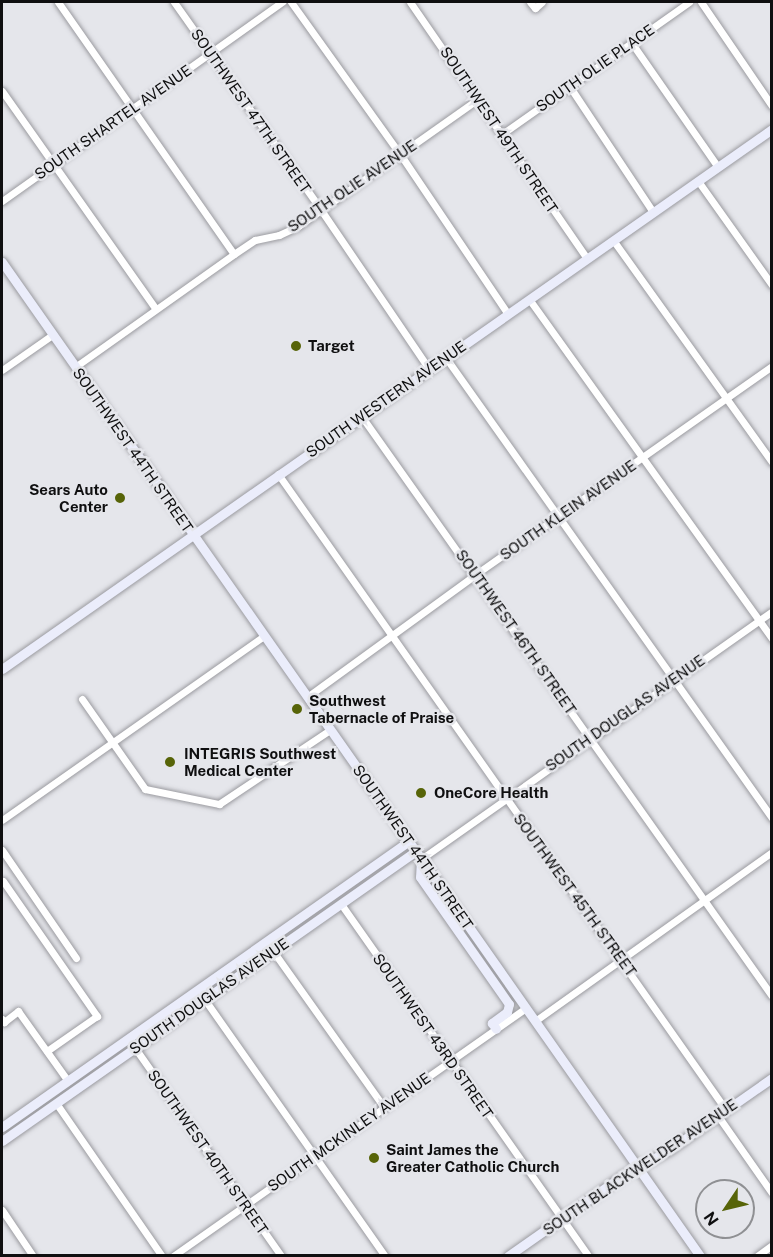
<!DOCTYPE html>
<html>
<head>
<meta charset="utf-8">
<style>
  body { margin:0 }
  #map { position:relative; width:773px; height:1257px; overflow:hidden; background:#e5e6eb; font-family:"Public Sans",sans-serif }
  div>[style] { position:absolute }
  .roads { filter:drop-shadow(0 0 2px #9b9ba0) drop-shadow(0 0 2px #9b9ba0) }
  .street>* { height:7px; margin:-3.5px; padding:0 3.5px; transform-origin:3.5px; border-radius:3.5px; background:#fff }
  .secondary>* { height:9px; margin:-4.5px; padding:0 4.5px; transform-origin:4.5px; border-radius:4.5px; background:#ebedfb }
  .dots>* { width:16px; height:16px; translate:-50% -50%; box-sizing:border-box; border:3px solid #e5e6eb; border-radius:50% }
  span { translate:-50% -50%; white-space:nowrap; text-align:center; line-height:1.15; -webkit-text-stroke:5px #e5e6eb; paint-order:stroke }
  .street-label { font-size:15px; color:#0f0f10 }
  .poi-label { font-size:15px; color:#0f0f10; font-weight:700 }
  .left { translate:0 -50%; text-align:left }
  .right { translate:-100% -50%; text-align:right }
  .frame { position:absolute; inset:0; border:3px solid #0f0f10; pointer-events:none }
  .north { position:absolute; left:695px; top:1179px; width:60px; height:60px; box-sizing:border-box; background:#e5e6eb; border:2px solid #8f9093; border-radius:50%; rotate:235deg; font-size:16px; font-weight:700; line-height:24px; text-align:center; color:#0f0f10 }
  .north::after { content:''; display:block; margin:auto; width:21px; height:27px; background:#576408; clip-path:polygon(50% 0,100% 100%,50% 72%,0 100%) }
</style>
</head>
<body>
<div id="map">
  <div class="roads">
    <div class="street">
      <div style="left:58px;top:2px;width:307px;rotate:55.1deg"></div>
      <div style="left:174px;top:2px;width:255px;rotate:54.7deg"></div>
      <div style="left:321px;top:210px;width:192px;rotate:55.8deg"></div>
      <div style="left:291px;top:2px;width:187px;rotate:54.4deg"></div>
      <div style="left:400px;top:154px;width:193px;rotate:56deg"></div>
      <div style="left:410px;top:2px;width:312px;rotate:55.4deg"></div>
      <div style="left:530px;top:2px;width:8px;rotate:50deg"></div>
      <div style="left:535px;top:8px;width:9px;rotate:-41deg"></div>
      <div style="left:701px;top:2px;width:126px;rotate:55.7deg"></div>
      <div style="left:631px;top:42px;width:152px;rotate:55.2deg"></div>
      <div style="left:570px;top:87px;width:150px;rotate:56.4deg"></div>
      <div style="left:2px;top:91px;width:266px;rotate:54.8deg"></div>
      <div style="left:502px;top:134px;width:229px;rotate:-35.2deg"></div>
      <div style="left:698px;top:181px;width:128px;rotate:54.6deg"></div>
      <div style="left:2px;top:201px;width:344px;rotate:-35.4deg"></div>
      <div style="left:613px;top:240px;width:273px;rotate:54.4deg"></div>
      <div style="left:529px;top:299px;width:418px;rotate:54.4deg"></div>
      <div style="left:446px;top:358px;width:564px;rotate:54.67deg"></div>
      <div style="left:75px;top:367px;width:195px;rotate:-35.4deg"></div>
      <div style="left:234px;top:254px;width:25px;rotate:-34deg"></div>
      <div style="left:255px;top:240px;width:25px;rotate:-12deg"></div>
      <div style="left:279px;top:235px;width:21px;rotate:-25deg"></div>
      <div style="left:298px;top:226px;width:220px;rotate:-35.2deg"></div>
      <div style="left:2px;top:370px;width:61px;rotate:-35deg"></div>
      <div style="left:362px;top:417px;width:709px;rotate:54.7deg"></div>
      <div style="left:278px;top:474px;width:778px;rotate:54.84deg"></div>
      <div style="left:307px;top:697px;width:209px;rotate:-36deg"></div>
      <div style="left:476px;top:574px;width:362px;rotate:-35.1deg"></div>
      <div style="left:82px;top:699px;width:110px;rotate:55deg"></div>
      <div style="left:145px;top:789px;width:76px;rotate:11.5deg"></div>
      <div style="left:219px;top:804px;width:133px;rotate:-33.7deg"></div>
      <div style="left:2px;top:820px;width:320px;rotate:-35.1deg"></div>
      <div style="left:2px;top:850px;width:131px;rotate:55.6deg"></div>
      <div style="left:421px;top:859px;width:430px;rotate:-35.2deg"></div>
      <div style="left:2px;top:882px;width:1px;rotate:-45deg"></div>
      <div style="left:3px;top:881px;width:165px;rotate:55.2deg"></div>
      <div style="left:97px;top:1016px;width:61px;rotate:145deg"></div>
      <div style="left:341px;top:904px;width:430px;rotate:54.9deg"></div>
      <div style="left:273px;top:951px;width:191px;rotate:54.6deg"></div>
      <div style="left:198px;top:990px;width:325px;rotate:54.9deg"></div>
      <div style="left:2px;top:1019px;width:4px;rotate:56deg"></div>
      <div style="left:4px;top:1022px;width:18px;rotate:-38deg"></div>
      <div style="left:18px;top:1011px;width:86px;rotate:54.5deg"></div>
      <div style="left:535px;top:1021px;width:291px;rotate:-35.5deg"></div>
      <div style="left:135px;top:1048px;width:254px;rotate:54.9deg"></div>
      <div style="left:56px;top:1103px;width:186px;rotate:55.3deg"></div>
      <div style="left:718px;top:1116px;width:94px;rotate:55deg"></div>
      <div style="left:2px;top:1210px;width:55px;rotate:56deg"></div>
      <div style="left:173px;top:1256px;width:431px;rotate:-35.1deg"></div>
      <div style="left:757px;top:1256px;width:19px;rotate:-36deg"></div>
    </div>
    <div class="secondary">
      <div style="left:2px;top:262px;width:1215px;rotate:54.92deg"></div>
      <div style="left:2px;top:669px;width:940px;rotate:-35.04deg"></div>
      <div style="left:421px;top:859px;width:18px;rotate:93deg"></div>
      <div style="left:420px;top:877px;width:155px;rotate:55deg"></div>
      <div style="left:509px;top:1004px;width:8px;rotate:104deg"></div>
      <div style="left:507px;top:1012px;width:19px;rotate:144deg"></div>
      <div style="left:492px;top:1023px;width:7px;rotate:56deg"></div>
      <div style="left:2px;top:1127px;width:497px;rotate:-35.1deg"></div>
      <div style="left:2px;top:1141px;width:505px;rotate:-35.01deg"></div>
      <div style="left:508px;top:1256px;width:139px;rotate:-35.1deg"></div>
      <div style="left:622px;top:1176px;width:54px;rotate:-29deg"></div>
      <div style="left:669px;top:1150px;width:126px;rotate:-35deg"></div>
    </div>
  </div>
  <div class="dots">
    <div style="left:296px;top:346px;background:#576408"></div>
    <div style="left:120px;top:498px;background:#576408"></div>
    <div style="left:297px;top:709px;background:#576408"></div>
    <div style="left:170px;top:762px;background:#576408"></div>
    <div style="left:421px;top:793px;background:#576408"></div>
    <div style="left:374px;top:1158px;background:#576408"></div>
  </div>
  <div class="street-label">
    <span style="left:595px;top:68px;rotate:-35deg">SOUTH OLIE PLACE</span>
    <span style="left:251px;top:111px;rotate:55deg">SOUTHWEST 47TH STREET</span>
    <span style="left:113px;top:122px;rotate:-35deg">SOUTH SHARTEL AVENUE</span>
    <span style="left:499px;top:130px;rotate:56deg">SOUTHWEST 49TH STREET</span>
    <span style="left:352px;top:186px;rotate:-34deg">SOUTH OLIE AVENUE</span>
    <span style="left:386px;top:399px;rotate:-35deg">SOUTH WESTERN AVENUE</span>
    <span style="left:133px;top:450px;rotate:55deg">SOUTHWEST 44TH STREET</span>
    <span style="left:568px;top:510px;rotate:-35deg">SOUTH KLEIN AVENUE</span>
    <span style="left:516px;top:632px;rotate:55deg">SOUTHWEST 46TH STREET</span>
    <span style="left:625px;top:713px;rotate:-35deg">SOUTH DOUGLAS AVENUE</span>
    <span style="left:413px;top:847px;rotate:55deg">SOUTHWEST 44TH STREET</span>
    <span style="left:575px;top:895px;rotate:54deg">SOUTHWEST 45TH STREET</span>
    <span style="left:209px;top:996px;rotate:-35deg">SOUTH DOUGLAS AVENUE</span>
    <span style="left:433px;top:1036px;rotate:55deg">SOUTHWEST 43RD STREET</span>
    <span style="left:349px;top:1132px;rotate:-35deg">SOUTH MCKINLEY AVENUE</span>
    <span style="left:208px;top:1152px;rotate:55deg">SOUTHWEST 40TH STREET</span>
    <span style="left:640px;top:1167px;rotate:-34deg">SOUTH BLACKWELDER AVENUE</span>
  </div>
  <div class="poi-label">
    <span class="left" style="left:308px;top:346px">Target</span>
    <span class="right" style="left:108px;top:498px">Sears Auto<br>Center</span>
    <span class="left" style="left:309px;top:709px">Southwest<br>Tabernacle of Praise</span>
    <span class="left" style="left:184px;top:762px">INTEGRIS Southwest<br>Medical Center</span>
    <span class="left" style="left:434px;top:793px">OneCore Health</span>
    <span class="left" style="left:386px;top:1158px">Saint James the<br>Greater Catholic Church</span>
  </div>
  <div class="frame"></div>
  <div class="north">N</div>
</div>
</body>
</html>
